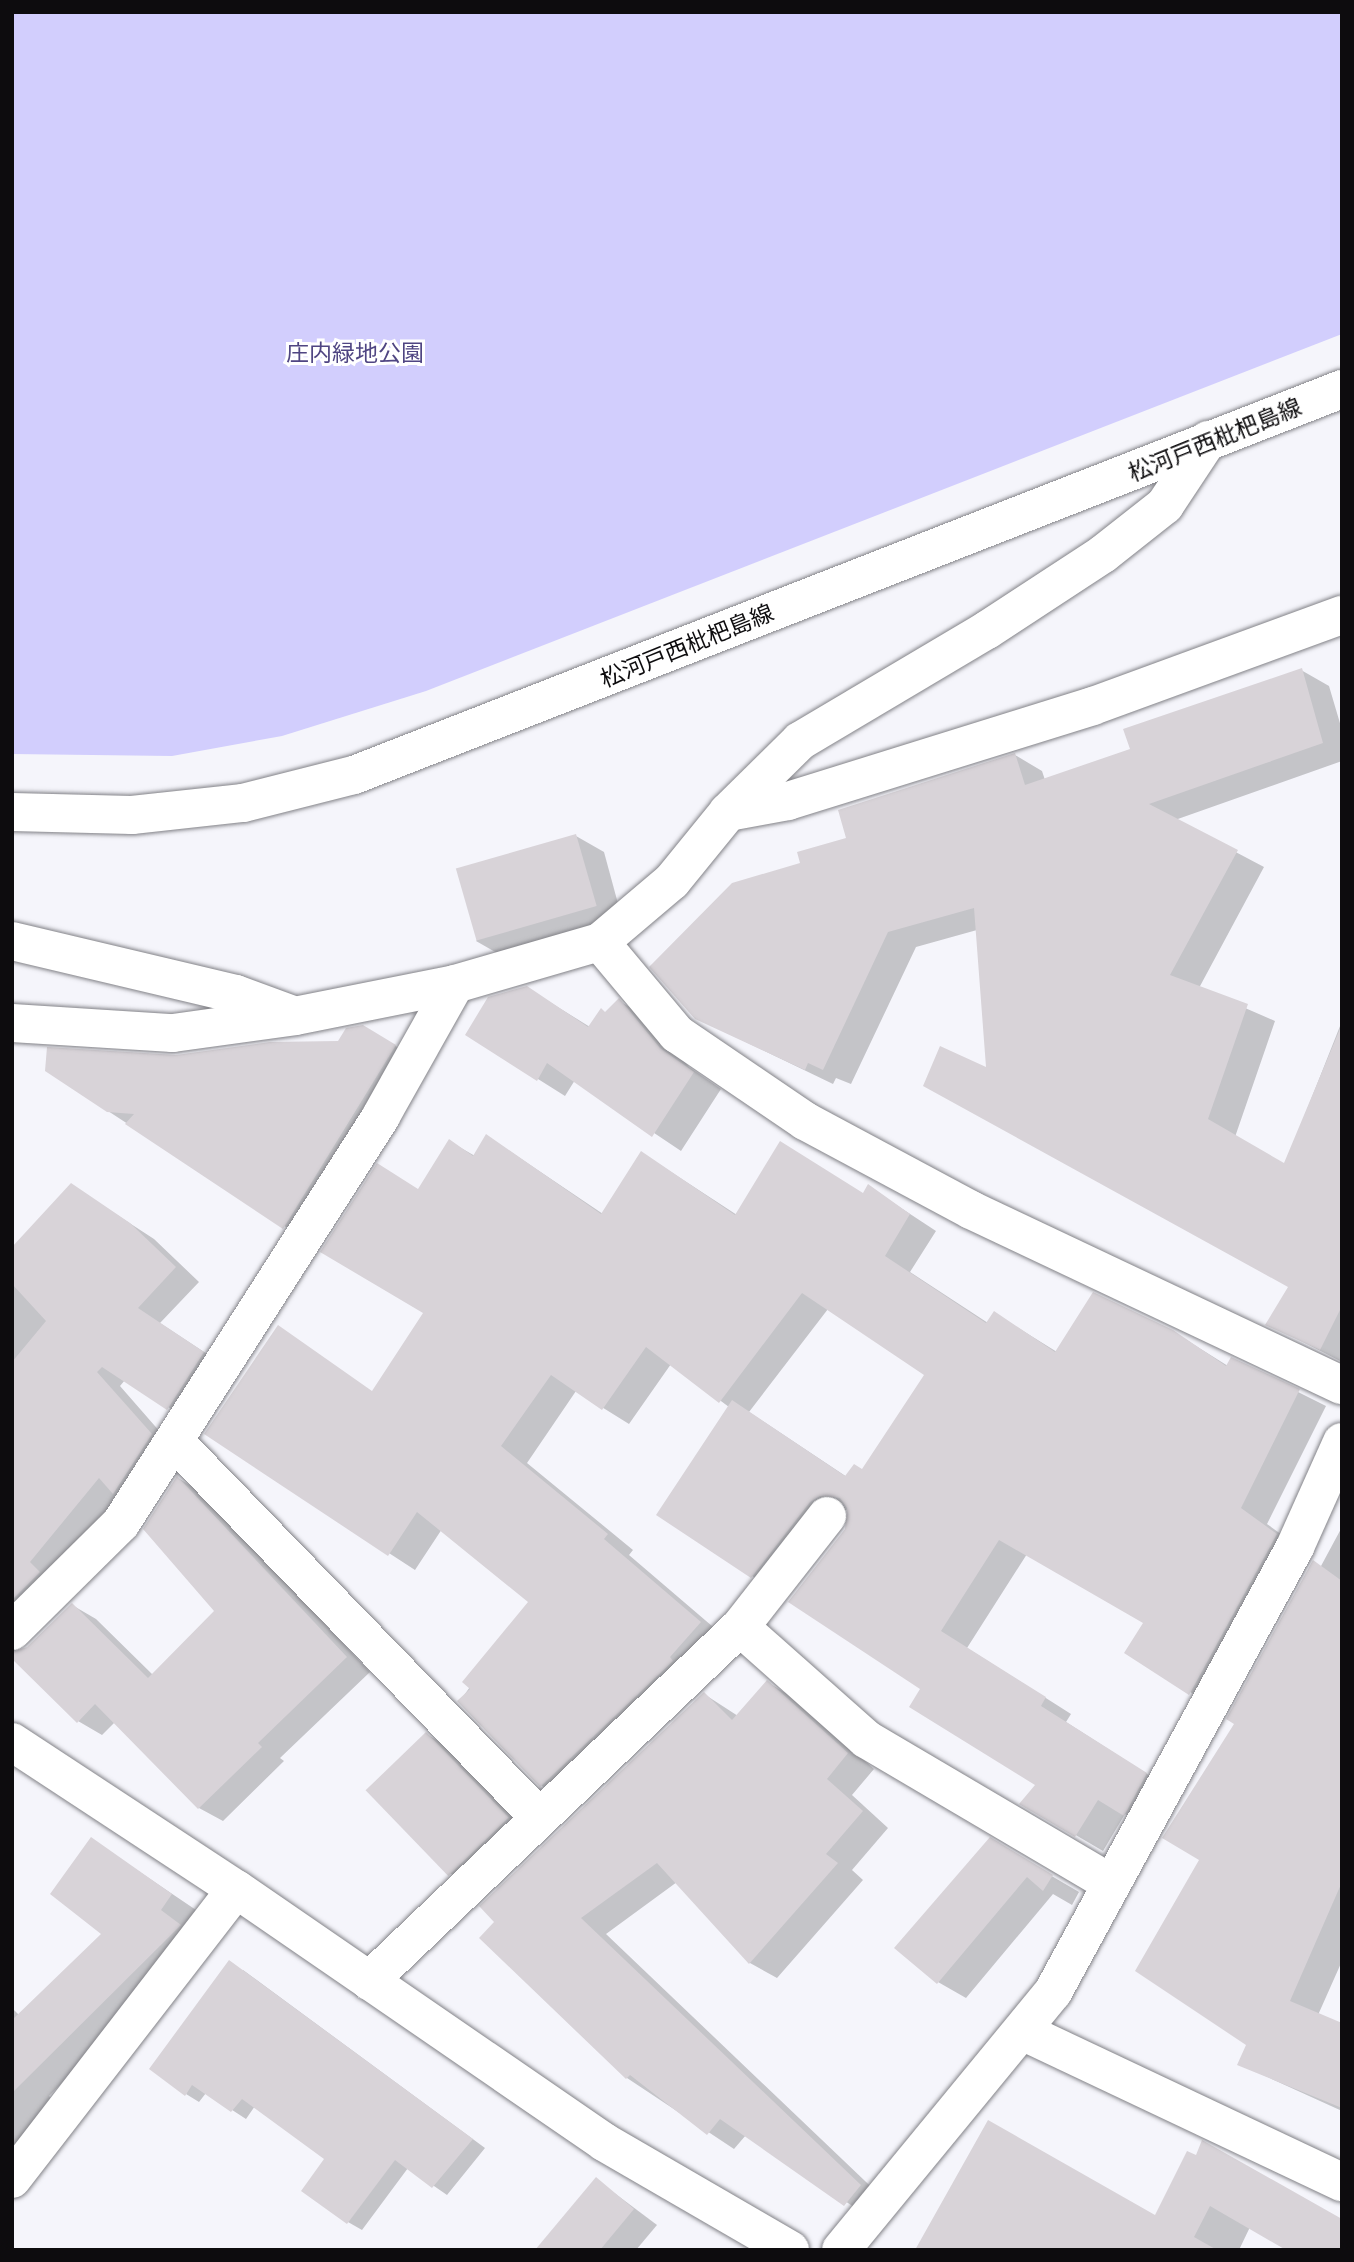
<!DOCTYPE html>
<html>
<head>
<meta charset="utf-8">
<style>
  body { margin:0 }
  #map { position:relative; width:1354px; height:2262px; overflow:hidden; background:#f5f5fb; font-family:Poppins,"Noto Sans JP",sans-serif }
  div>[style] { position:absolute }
  .green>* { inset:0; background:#d2cefd }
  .shadow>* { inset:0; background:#0003 }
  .building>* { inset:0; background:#d8d3d8; transform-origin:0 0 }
  .roads { filter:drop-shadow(0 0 2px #828287) drop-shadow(0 0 2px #828287) }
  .minor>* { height:38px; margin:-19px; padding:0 19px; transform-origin:19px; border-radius:19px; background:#fff }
  .major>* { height:38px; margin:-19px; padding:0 19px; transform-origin:19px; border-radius:19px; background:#fff }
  span { translate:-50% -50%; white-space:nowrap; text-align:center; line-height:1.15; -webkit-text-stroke:6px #fff; paint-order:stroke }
  .park-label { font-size:23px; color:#4f4582 }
  .street-label { font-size:23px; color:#0d0c0e }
  .frame { position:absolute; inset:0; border:14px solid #0d0c0e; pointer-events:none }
</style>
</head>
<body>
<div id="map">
  <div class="green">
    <div style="clip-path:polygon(12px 12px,1342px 12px,1342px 334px,426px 691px,282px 736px,172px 756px,12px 754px)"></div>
  </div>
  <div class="shadow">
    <div style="clip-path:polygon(1301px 670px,1329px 686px,1342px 730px,1342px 761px,1175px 820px,1264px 867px,1199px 988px,1275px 1021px,1235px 1137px,1285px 1165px,1342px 1021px,1342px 1362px,1268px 1324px,1290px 1287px,988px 1070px,977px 930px,916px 947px,851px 1084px,836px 1078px,833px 1084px,696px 1018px,802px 864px,1015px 755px,1042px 771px,1045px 780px,1132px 750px)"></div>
    <div style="clip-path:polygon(576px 836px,604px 852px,623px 922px,504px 957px,476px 941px)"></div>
    <div style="clip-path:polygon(527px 988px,590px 1027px,619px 1001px,647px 1017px,689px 1067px,721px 1089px,681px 1151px,575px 1080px,565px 1096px,538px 1079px)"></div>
    <div style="clip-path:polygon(389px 1042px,420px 1061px,309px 1242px,108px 1111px,176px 1056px)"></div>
    <div style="clip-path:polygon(evenodd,487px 1136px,603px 1214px,642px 1153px,737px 1215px,864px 1194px,869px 1187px,936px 1231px,910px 1272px,988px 1323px,994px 1313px,1057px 1352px,1172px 1331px,1228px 1366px,1232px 1359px,1326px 1406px,1267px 1524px,1303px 1550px,1217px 1709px,1127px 1652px,1145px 1623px,1027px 1554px,967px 1648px,1071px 1714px,1066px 1722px,1172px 1790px,1151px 1829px,1125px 1814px,1103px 1851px,1021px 1803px,1037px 1785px,922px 1688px,846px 1530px,849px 1508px,837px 1517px,778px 1591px,752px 1576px,729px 1407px,671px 1364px,629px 1424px,576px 1391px,527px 1463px,633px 1550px,629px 1555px,726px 1638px,568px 1801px,542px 1786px,460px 1701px,530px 1602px,442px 1529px,415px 1570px,206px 1434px,278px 1328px,378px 1397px,425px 1312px,419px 1190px,449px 1141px,475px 1156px,487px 1136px,828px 1309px,927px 1374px,863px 1471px,847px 1477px,749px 1412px,828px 1309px)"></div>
    <div style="clip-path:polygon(71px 1185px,154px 1239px,199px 1282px,160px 1323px,227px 1367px,192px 1422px,125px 1380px,120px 1386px,175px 1449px,14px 1640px,16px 1652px,12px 1650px,12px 1249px)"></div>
    <div style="clip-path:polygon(178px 1478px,201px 1492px,370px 1672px,280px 1758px,284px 1761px,223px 1821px,199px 1808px,115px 1722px,102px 1735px,78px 1721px,28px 1648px,72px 1605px,96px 1619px,153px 1675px,217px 1611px)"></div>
    <div style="clip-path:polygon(1342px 1527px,1342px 1961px,1318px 2015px,1342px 2025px,1342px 2111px,1239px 2064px,1248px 2045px,1201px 1860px,1236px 1724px)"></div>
    <div style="clip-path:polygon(767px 1682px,794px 1698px,874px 1769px,852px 1795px,888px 1828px,852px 1870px,863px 1880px,777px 1978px,750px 1963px,677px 1882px,606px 1934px,886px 2201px,872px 2219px,746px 2135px,734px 2149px,627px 2078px,481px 1938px,704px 1694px,738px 1716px)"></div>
    <div style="clip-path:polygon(426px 1734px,454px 1750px,536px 1834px,478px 1890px,450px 1873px)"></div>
    <div style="clip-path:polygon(91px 1839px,196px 1910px,205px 1940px,49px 2096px,63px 2110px,12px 2160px,12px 2008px,20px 2016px,103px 1934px)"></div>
    <div style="clip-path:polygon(990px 1840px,1079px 1892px,1072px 1905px,1053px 1894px,966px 1998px,938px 1982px)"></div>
    <div style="clip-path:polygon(243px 1970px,485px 2148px,447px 2195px,408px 2168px,362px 2230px,348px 2222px,326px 2159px,255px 2106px,246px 2119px,206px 2093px,199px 2102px,186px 2094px)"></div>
    <div style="clip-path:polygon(1188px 2153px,1250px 2227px,1239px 2250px,917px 2250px,1156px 2217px)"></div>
    <div style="clip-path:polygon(597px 2180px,657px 2225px,636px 2250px,548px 2250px)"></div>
  </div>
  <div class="building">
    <div style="clip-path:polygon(1302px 668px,1323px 743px,1149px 804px,1238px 850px,1170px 975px,1248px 1004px,1208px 1119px,1284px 1163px,1342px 1024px,1342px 1306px,1320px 1350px,1265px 1325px,1288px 1287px,923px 1086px,940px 1046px,986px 1067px,974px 908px,888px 932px,823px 1070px,808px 1063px,805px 1070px,695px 1019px,649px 967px,732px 883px,800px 863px,797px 852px,846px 838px,838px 810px,1015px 753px,1025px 785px,1130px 749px,1123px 729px)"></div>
    <div style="left:576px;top:834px;width:75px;height:125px;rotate:74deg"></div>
    <div style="clip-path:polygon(527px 986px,588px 1027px,601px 1008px,605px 1012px,619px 998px,660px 1048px,694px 1072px,652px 1137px,547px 1063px,537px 1081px,465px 1035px,488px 997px)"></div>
    <div style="clip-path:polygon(363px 1025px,396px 1045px,283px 1229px,125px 1124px,134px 1114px,107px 1112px,45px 1071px,47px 1047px,176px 1055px,270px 1042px,338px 1041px,346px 1028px)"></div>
    <div style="clip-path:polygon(486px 1134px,601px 1214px,641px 1151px,735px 1215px,780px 1141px,863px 1193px,868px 1184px,910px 1214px,885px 1256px,986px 1323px,994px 1311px,1055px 1352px,1093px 1292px,1173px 1330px,1226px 1366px,1231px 1357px,1300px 1389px,1241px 1508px,1277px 1534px,1189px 1695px,1124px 1653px,1143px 1623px,999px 1540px,941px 1631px,1046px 1697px,1041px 1706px,1147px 1773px,1124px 1816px,1098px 1800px,1075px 1837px,1019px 1804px,1035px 1785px,909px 1707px,920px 1689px,788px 1602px,845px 1529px,847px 1508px,840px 1498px,820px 1496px,810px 1502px,751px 1578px,656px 1515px,732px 1400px,845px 1476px,854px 1464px,862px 1469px,924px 1375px,802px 1293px,719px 1403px,646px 1347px,602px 1410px,551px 1375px,501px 1446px,608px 1534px,604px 1539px,701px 1622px,670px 1657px,673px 1661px,540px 1787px,457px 1701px,470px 1689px,462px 1682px,528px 1602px,417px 1512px,388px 1556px,204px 1434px,278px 1325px,372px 1391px,423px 1313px,320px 1252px,377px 1163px,418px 1189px,449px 1139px,473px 1156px)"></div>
    <div style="clip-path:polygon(71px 1183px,130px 1223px,176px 1267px,138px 1308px,204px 1352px,167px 1410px,102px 1367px,97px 1372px,152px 1434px,113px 1494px,99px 1478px,30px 1562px,40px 1572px,12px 1600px,12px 1362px,46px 1321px,12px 1284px,12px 1247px)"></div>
    <div style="clip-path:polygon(177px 1476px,347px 1657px,258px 1743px,262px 1747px,198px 1809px,95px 1704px,77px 1723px,12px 1659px,12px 1652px,27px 1647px,72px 1603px,148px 1678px,214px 1611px,143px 1529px)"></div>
    <div style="clip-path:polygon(1313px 1560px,1342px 1581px,1342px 1882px,1290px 2001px,1342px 2023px,1342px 2108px,1237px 2065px,1246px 2045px,1135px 1971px,1199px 1860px,1162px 1838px,1234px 1724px,1226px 1719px)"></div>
    <div style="clip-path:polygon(767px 1680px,848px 1753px,827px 1779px,863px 1811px,826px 1854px,838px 1863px,749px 1964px,657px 1863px,581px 1918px,861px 2185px,844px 2206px,720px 2119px,707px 2135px,630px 2075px,626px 2079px,479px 1938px,494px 1922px,479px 1906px,704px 1692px,732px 1720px)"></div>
    <div style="left:426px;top:1732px;width:119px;height:84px;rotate:46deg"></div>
    <div style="clip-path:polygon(91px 1837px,172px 1894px,161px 1910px,181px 1925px,12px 2093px,12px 2020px,101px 1934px,50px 1894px)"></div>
    <div style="clip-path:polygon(990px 1837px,1053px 1875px,1043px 1891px,1027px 1877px,937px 1984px,894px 1948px)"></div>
    <div style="clip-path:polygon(229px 1960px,473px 2139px,432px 2188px,395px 2160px,347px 2224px,301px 2191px,324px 2159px,242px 2099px,231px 2112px,192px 2085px,185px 2096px,149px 2069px)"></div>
    <div style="clip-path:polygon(988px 2120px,1155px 2215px,1187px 2151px,1196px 2155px,1202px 2140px,1342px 2219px,1342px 2250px,1286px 2250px,1210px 2206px,1194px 2237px,1217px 2250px,915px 2250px)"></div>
    <div style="clip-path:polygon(596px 2177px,634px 2209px,600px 2250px,535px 2250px)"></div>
  </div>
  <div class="roads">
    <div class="minor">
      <div style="left:728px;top:812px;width:101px;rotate:-44.6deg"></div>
      <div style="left:800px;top:741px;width:217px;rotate:-30.7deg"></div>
      <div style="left:987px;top:630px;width:139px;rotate:-33.2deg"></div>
      <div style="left:1103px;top:554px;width:79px;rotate:-38.3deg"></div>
      <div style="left:1165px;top:505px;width:78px;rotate:-56.5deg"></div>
      <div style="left:12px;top:941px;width:230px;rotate:13.3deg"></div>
      <div style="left:236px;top:994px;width:58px;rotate:20.3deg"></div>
      <div style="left:600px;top:942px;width:120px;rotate:50.1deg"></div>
      <div style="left:677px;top:1034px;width:155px;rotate:34.2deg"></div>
      <div style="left:805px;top:1121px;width:188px;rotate:28.2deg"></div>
      <div style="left:971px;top:1210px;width:410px;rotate:25.3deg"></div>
      <div style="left:12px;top:1023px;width:161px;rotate:3.6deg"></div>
      <div style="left:173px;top:1033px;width:123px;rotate:-7.9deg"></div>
      <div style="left:295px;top:1016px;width:163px;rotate:-11.3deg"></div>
      <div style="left:455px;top:984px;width:151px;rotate:-16.2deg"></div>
      <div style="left:600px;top:942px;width:94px;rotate:-40.3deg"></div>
      <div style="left:672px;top:881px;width:89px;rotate:-50.9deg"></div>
      <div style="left:728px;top:812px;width:61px;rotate:-10.4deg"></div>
      <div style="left:788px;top:801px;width:319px;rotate:-17.3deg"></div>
      <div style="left:1093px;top:706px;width:265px;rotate:-20.1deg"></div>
      <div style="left:175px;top:1442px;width:521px;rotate:45.86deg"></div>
      <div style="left:740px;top:1627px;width:169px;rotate:41.6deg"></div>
      <div style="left:866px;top:1739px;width:283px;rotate:30.5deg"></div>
      <div style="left:12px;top:1631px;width:153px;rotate:-44.7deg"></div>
      <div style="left:121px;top:1523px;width:483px;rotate:-57.4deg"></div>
      <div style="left:381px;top:1116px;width:151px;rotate:-60.7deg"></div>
      <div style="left:12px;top:1742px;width:268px;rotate:33.3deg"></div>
      <div style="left:236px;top:1889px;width:447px;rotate:34.5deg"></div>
      <div style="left:604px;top:2142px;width:215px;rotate:30.1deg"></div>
      <div style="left:369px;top:1981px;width:513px;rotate:-43.66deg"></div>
      <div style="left:740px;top:1627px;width:141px;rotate:-51.9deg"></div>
      <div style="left:1024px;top:2032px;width:352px;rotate:25.3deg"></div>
      <div style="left:12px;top:2179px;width:366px;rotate:-52.3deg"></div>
      <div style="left:841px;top:2250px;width:334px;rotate:-50.6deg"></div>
      <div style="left:1053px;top:1992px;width:507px;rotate:-61.46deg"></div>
      <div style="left:1295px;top:1547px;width:115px;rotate:-65.9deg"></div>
    </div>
    <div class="major">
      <div style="left:12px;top:812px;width:120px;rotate:1.4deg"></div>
      <div style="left:132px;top:815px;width:112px;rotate:-6.2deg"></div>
      <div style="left:243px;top:803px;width:114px;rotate:-14.2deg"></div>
      <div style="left:354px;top:775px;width:1061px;rotate:-21.34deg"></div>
    </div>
  </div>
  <div class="park-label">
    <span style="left:355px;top:353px">庄内緑地公園</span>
  </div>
  <div class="street-label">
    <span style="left:1215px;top:440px;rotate:-22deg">松河戸西枇杷島線</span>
    <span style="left:687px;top:646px;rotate:-22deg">松河戸西枇杷島線</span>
  </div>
  <div class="frame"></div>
</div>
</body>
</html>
